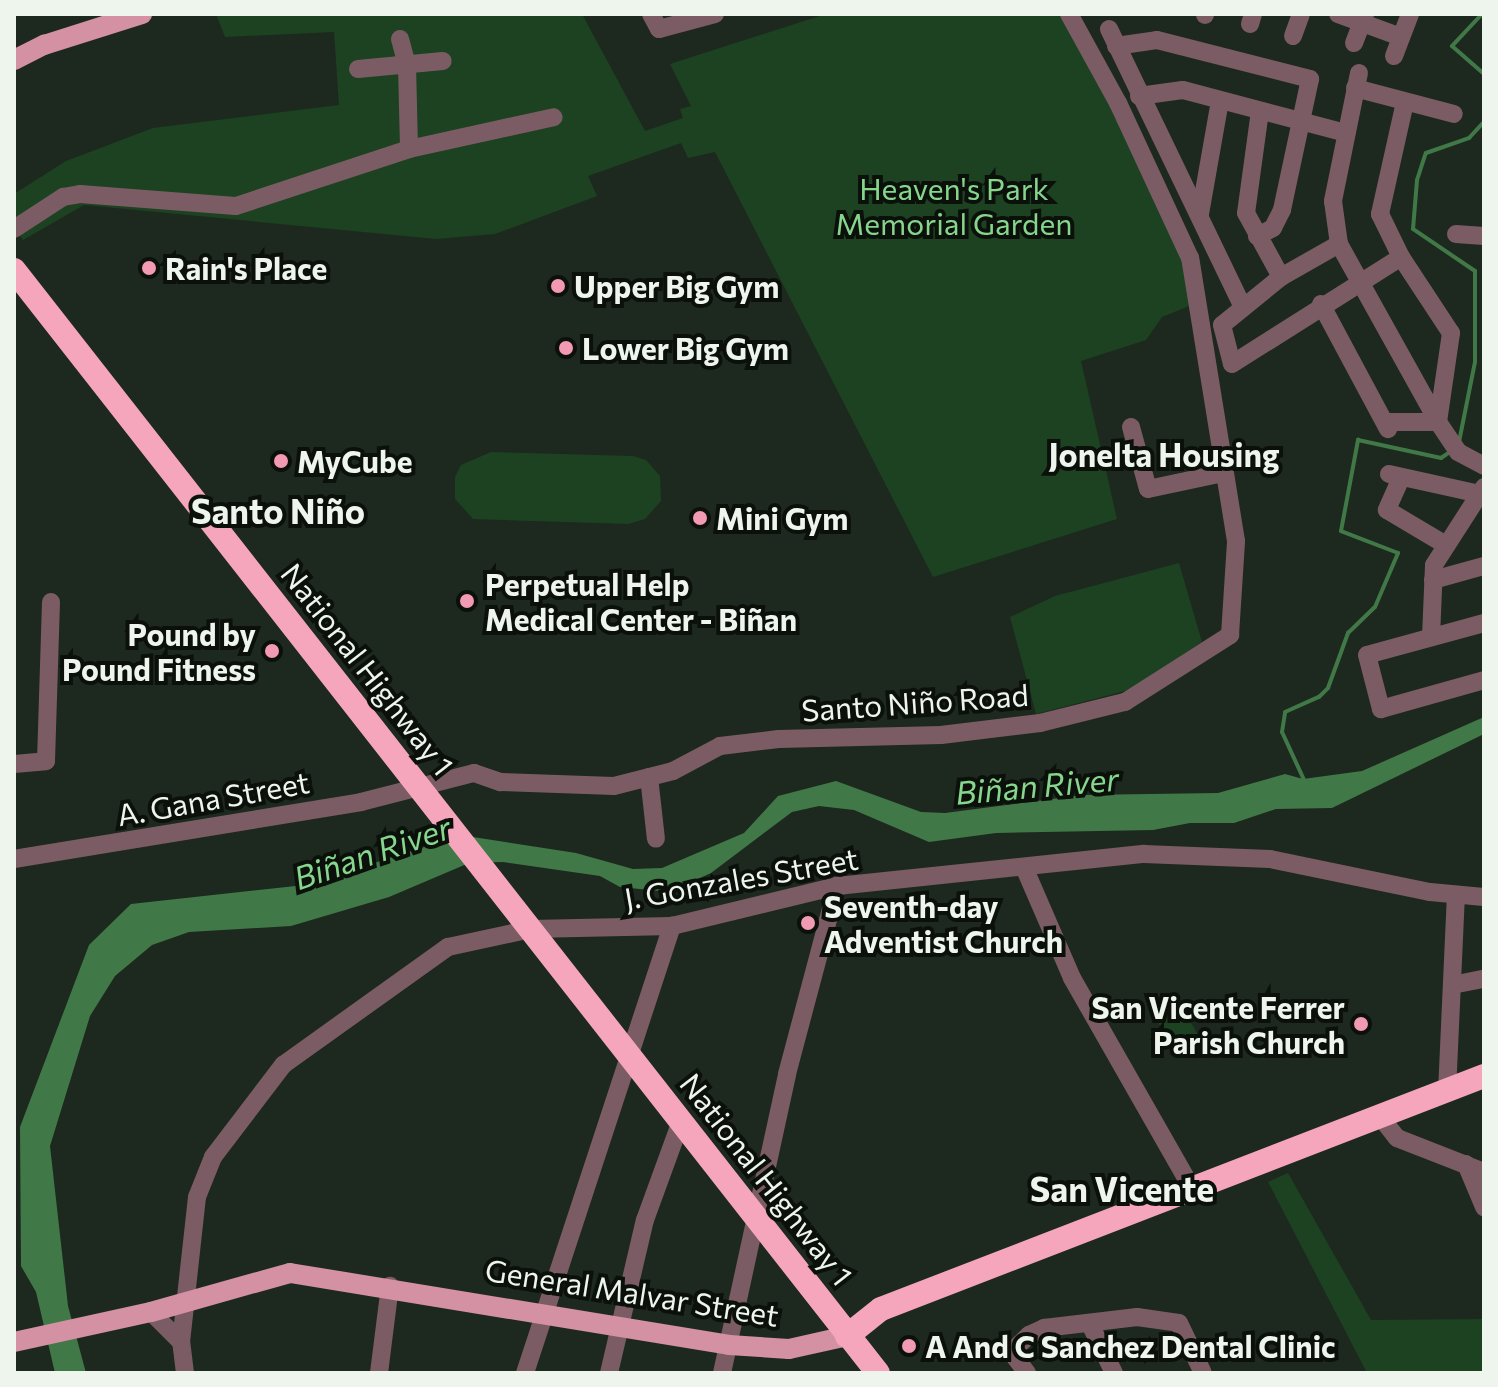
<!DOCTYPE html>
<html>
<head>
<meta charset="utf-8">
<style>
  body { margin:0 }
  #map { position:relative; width:1498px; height:1387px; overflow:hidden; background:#1d291e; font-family:Commissioner,sans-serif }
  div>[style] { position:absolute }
  .green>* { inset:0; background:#1c4221; transform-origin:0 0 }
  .water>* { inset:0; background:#407947 }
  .stream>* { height:4px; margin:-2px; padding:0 2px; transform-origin:2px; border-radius:2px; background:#407947 }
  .minor>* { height:18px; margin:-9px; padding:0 9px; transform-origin:9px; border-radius:9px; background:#7c5c64 }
  .major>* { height:20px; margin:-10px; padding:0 10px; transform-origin:10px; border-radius:10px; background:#d391a3 }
  .highway>* { height:24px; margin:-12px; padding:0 12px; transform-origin:12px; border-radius:12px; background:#f5a6bc }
  .dots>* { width:22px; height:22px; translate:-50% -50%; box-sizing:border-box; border:4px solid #0b100b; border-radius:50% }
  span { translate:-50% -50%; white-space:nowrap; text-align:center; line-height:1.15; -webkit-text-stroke:8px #0b100b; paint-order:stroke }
  .park-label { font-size:30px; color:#85d58d }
  .poi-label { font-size:30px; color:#edf5ed; font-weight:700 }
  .left { translate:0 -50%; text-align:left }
  .right { translate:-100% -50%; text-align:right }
  .street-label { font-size:30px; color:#edf5ed }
  .neighbourhood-label { font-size:32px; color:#edf5ed; font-weight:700 }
  .water-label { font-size:32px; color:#86d68e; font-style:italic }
  .quarter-label { font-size:34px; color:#edf5ed; font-weight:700 }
  .frame { position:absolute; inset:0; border:16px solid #edf5ed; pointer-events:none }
</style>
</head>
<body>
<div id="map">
  <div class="green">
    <div style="clip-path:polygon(216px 14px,582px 14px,645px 131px,683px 118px,680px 109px,691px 106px,670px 64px,826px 14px,1076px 14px,1186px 263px,1189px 306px,1162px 317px,1146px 340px,1081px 361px,1117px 519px,933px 577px,715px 152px,688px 158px,681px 143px,588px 176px,597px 196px,495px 234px,436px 239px,84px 205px,23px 240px,14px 228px,14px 194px,66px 161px,153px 128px,339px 105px,334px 32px,225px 37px)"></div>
    <div style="clip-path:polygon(491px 452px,633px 456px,646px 460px,660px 476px,661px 501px,645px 519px,628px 524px,473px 519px,455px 499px,455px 477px,461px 465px)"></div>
    <div style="clip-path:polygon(1179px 563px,1202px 642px,1129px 690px,1036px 714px,1010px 617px,1055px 596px)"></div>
    <div style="left:1176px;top:994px;width:52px;height:29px;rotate:62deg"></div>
    <div style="clip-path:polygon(1288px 1173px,1371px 1320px,1484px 1319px,1484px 1373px,1367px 1373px,1268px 1182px)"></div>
  </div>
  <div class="water">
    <div style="clip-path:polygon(1484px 717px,1484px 734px,1332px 808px,1276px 809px,1234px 823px,1190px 823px,1153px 830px,996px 833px,929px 842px,854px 810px,819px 806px,792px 812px,711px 873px,669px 892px,620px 887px,600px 876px,503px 862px,469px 863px,389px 897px,291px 926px,189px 932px,152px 945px,115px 976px,90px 1016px,50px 1146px,68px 1306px,86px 1373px,55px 1373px,36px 1292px,21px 1266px,20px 1127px,89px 945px,131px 904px,305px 885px,443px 841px,473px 837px,576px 853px,633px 869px,662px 868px,744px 833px,778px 796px,836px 781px,921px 812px,945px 813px,1082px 795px,1218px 793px,1285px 774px,1303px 779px,1362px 771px)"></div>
  </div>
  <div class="stream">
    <div style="left:1482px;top:14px;width:44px;rotate:133.2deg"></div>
    <div style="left:1452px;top:46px;width:43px;rotate:41.2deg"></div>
    <div style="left:1459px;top:442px;width:82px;rotate:-78.7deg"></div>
    <div style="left:1475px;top:362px;width:91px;rotate:-90deg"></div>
    <div style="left:1475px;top:271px;width:75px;rotate:-145.9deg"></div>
    <div style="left:1413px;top:229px;width:49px;rotate:-85.3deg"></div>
    <div style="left:1417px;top:180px;width:28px;rotate:-72deg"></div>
    <div style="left:1426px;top:153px;width:46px;rotate:-19.2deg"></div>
    <div style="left:1469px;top:138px;width:22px;rotate:-47deg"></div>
    <div style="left:1305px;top:782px;width:55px;rotate:-114.7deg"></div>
    <div style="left:1282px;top:732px;width:20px;rotate:-81deg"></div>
    <div style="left:1285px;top:712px;width:37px;rotate:-24deg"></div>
    <div style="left:1319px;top:697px;width:13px;rotate:-45deg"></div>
    <div style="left:1328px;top:688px;width:59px;rotate:-70deg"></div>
    <div style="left:1348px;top:633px;width:37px;rotate:-44deg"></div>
    <div style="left:1375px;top:607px;width:59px;rotate:-66.9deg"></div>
    <div style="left:1398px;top:553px;width:61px;rotate:-158.9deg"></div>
    <div style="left:1341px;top:531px;width:93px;rotate:-79.4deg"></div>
    <div style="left:1358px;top:440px;width:85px;rotate:12.2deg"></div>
    <div style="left:1441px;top:458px;width:11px;rotate:-34deg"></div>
  </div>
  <div class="minor">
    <div style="left:651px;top:14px;width:17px;rotate:62deg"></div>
    <div style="left:659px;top:29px;width:58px;rotate:-15deg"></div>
    <div style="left:1338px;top:14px;width:67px;rotate:20.1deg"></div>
    <div style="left:1205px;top:15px;width:1px;rotate:-90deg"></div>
    <div style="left:1250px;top:24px;width:10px;rotate:-73deg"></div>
    <div style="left:1109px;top:29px;width:309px;rotate:64.3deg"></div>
    <div style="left:1293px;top:36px;width:23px;rotate:-70deg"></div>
    <div style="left:400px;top:39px;width:27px;rotate:75deg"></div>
    <div style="left:407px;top:65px;width:84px;rotate:88.6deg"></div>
    <div style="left:1354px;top:43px;width:31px;rotate:-69deg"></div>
    <div style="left:1116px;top:46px;width:41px;rotate:-8.3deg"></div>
    <div style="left:1157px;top:40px;width:158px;rotate:14.3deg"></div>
    <div style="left:1310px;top:79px;width:134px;rotate:102.1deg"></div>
    <div style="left:1282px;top:210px;width:20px;rotate:117deg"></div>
    <div style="left:1273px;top:228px;width:18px;rotate:153deg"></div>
    <div style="left:1394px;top:56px;width:45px;rotate:-69.1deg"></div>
    <div style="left:358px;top:69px;width:85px;rotate:-5.4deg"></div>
    <div style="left:1359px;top:73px;width:131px;rotate:101.5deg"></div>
    <div style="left:1333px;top:201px;width:43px;rotate:82.1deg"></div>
    <div style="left:1339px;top:244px;width:204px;rotate:60.9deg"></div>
    <div style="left:1438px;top:422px;width:36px;rotate:56deg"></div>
    <div style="left:1458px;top:452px;width:30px;rotate:28deg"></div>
    <div style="left:1355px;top:88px;width:102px;rotate:14.7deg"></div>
    <div style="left:1139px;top:96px;width:44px;rotate:-7.8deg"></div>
    <div style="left:1183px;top:90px;width:169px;rotate:14.8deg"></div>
    <div style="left:1405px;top:102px;width:115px;rotate:102.6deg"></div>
    <div style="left:1380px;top:214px;width:48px;rotate:64deg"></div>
    <div style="left:1401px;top:257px;width:91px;rotate:56.7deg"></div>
    <div style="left:1451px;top:333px;width:90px;rotate:98.3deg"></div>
    <div style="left:1260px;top:111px;width:103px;rotate:97.8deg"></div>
    <div style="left:1246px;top:213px;width:73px;rotate:61.3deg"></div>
    <div style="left:1200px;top:214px;width:115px;rotate:-80deg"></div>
    <div style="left:14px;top:229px;width:59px;rotate:-33.1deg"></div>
    <div style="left:63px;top:197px;width:17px;rotate:-10deg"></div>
    <div style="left:80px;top:194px;width:156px;rotate:4.4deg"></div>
    <div style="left:236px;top:206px;width:182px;rotate:-18.2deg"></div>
    <div style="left:409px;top:149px;width:148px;rotate:-12.4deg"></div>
    <div style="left:1456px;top:234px;width:28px;rotate:4deg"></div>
    <div style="left:1339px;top:244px;width:67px;rotate:150.4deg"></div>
    <div style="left:1281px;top:277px;width:76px;rotate:140.9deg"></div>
    <div style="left:1222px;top:325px;width:40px;rotate:75.6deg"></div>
    <div style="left:1232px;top:364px;width:200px;rotate:-32.3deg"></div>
    <div style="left:1321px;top:304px;width:142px;rotate:61.8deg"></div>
    <div style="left:1386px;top:422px;width:52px"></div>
    <div style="left:1131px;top:427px;width:64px;rotate:74.7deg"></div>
    <div style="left:1148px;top:489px;width:77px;rotate:-12deg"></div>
    <div style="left:1389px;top:474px;width:93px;rotate:12.4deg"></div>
    <div style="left:1401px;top:478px;width:35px;rotate:114deg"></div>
    <div style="left:1387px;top:510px;width:69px;rotate:30.7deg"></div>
    <div style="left:1433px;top:580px;width:53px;rotate:-15.4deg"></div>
    <div style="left:1484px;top:623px;width:121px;rotate:164.7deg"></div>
    <div style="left:1367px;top:655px;width:56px;rotate:75.5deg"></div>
    <div style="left:1381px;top:709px;width:107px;rotate:-15.7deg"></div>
    <div style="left:1431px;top:637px;width:72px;rotate:-87.6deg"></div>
    <div style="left:1434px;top:565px;width:93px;rotate:-57.3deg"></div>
    <div style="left:14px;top:764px;width:32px;rotate:-5deg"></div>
    <div style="left:46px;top:761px;width:159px;rotate:-88.2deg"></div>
    <div style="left:649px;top:777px;width:62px;rotate:83.6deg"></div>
    <div style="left:14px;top:859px;width:352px;rotate:-9.3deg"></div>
    <div style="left:361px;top:802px;width:117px;rotate:-14.4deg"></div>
    <div style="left:474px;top:773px;width:28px;rotate:19deg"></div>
    <div style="left:500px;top:782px;width:114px;rotate:2deg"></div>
    <div style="left:614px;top:786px;width:61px;rotate:-14.3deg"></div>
    <div style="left:673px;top:771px;width:53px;rotate:-28deg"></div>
    <div style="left:720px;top:746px;width:59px;rotate:-6.8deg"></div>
    <div style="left:779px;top:739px;width:162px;rotate:-1.4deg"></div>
    <div style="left:941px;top:735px;width:100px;rotate:-6.9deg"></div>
    <div style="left:1040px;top:723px;width:88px;rotate:-13.9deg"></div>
    <div style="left:1125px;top:702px;width:125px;rotate:-32.5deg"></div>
    <div style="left:1230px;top:635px;width:94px;rotate:-86.3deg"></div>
    <div style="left:1236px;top:541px;width:287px;rotate:-99.2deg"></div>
    <div style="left:1190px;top:258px;width:171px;rotate:-114.9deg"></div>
    <div style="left:1118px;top:103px;width:102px;rotate:-118.8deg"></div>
    <div style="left:1024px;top:867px;width:121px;rotate:66.6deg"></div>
    <div style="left:1072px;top:978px;width:242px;rotate:60.3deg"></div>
    <div style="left:1452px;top:985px;width:33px;rotate:-11deg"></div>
    <div style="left:1447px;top:1092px;width:197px;rotate:-87.4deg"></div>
    <div style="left:1379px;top:1115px;width:29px;rotate:52deg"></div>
    <div style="left:1397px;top:1138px;width:93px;rotate:21.3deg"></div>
    <div style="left:1466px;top:1164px;width:47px;rotate:67.3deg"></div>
    <div style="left:151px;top:1312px;width:42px;rotate:45deg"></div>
    <div style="left:1090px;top:1324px;width:55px;rotate:63.9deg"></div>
    <div style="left:185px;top:1373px;width:31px;rotate:-97deg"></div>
    <div style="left:181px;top:1342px;width:146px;rotate:-83.7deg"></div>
    <div style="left:197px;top:1197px;width:43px;rotate:-68.2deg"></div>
    <div style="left:213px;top:1157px;width:116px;rotate:-52.7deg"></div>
    <div style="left:283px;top:1065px;width:203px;rotate:-35.6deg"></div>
    <div style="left:448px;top:947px;width:85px;rotate:-12.2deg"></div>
    <div style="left:531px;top:929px;width:141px;rotate:-1.2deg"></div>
    <div style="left:672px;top:926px;width:170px;rotate:-13.6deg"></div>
    <div style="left:837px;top:886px;width:309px;rotate:-6deg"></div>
    <div style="left:1144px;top:854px;width:126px;rotate:2.3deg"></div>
    <div style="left:1270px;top:859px;width:163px;rotate:11.7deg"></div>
    <div style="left:1430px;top:892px;width:54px;rotate:5.3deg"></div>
    <div style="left:379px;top:1373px;width:88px;rotate:-82.8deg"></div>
    <div style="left:525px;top:1373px;width:471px;rotate:-71.8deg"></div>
    <div style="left:609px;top:1373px;width:157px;rotate:-76.8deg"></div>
    <div style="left:645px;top:1220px;width:105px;rotate:-70deg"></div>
    <div style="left:722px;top:1373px;width:306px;rotate:-77.7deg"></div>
    <div style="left:787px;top:1074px;width:195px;rotate:-75.1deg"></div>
    <div style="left:1027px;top:1373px;width:26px;rotate:-127deg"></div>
    <div style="left:1011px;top:1352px;width:25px;rotate:-43deg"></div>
    <div style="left:1029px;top:1335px;width:17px;rotate:-25deg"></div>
    <div style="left:1044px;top:1328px;width:94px;rotate:-6.7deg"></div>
    <div style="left:1137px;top:1317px;width:42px;rotate:8.1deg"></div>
    <div style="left:1179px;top:1323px;width:55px;rotate:64.4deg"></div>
  </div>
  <div class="major">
    <div style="left:14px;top:60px;width:34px;rotate:-27deg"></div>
    <div style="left:44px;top:45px;width:103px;rotate:-17.6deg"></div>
    <div style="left:14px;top:1342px;width:140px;rotate:-12.4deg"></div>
    <div style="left:151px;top:1312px;width:144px;rotate:-15.7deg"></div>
    <div style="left:290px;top:1273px;width:445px;rotate:9.3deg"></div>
    <div style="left:729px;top:1345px;width:60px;rotate:3.8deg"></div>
    <div style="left:789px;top:1349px;width:59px;rotate:-12.6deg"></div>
  </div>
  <div class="highway">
    <div style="left:14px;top:270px;width:1401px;rotate:51.93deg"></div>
    <div style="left:847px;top:1336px;width:43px;rotate:-38.5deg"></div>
    <div style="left:881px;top:1309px;width:646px;rotate:-21.13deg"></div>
  </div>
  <div class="dots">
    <div style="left:149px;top:268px;background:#f19ab2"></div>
    <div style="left:558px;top:286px;background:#f19ab2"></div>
    <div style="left:566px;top:348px;background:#f19ab2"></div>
    <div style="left:281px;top:461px;background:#f19ab2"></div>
    <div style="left:700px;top:518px;background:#f19ab2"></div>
    <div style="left:467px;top:601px;background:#f19ab2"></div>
    <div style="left:272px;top:651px;background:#f19ab2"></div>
    <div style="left:808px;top:923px;background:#f19ab2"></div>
    <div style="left:1361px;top:1024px;background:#f19ab2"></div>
    <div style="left:909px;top:1346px;background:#f19ab2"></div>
  </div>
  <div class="park-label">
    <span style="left:954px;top:205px">Heaven's Park<br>Memorial Garden</span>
  </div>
  <div class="poi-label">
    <span class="left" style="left:165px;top:268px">Rain's Place</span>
    <span class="left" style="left:574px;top:286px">Upper Big Gym</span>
    <span class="left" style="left:582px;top:348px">Lower Big Gym</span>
    <span class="left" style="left:297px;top:461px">MyCube</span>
    <span class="left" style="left:716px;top:518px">Mini Gym</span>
    <span class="left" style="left:485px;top:601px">Perpetual Help<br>Medical Center - Biñan</span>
    <span class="right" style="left:256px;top:651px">Pound by<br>Pound Fitness</span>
    <span class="left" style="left:824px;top:923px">Seventh-day<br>Adventist Church</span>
    <span class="right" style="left:1345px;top:1024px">San Vicente Ferrer<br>Parish Church</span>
    <span class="left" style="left:925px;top:1346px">A And C Sanchez Dental Clinic</span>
  </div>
  <div class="street-label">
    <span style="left:368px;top:669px;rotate:52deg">National Highway 1</span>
    <span style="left:915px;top:702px;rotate:-4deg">Santo Niño Road</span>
    <span style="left:213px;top:798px;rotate:-10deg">A. Gana Street</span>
    <span style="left:741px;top:878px;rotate:-10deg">J. Gonzales Street</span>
    <span style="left:767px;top:1179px;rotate:52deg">National Highway 1</span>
    <span style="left:632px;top:1292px;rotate:9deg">General Malvar Street</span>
  </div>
  <div class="neighbourhood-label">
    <span style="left:1164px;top:454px">Jonelta Housing</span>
  </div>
  <div class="water-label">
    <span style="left:1037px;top:785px;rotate:-5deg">Biñan River</span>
    <span style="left:372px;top:852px;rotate:-19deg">Biñan River</span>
  </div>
  <div class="quarter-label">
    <span style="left:278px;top:511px">Santo Niño</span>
    <span style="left:1122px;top:1189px">San Vicente</span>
  </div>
  <div class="frame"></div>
</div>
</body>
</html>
